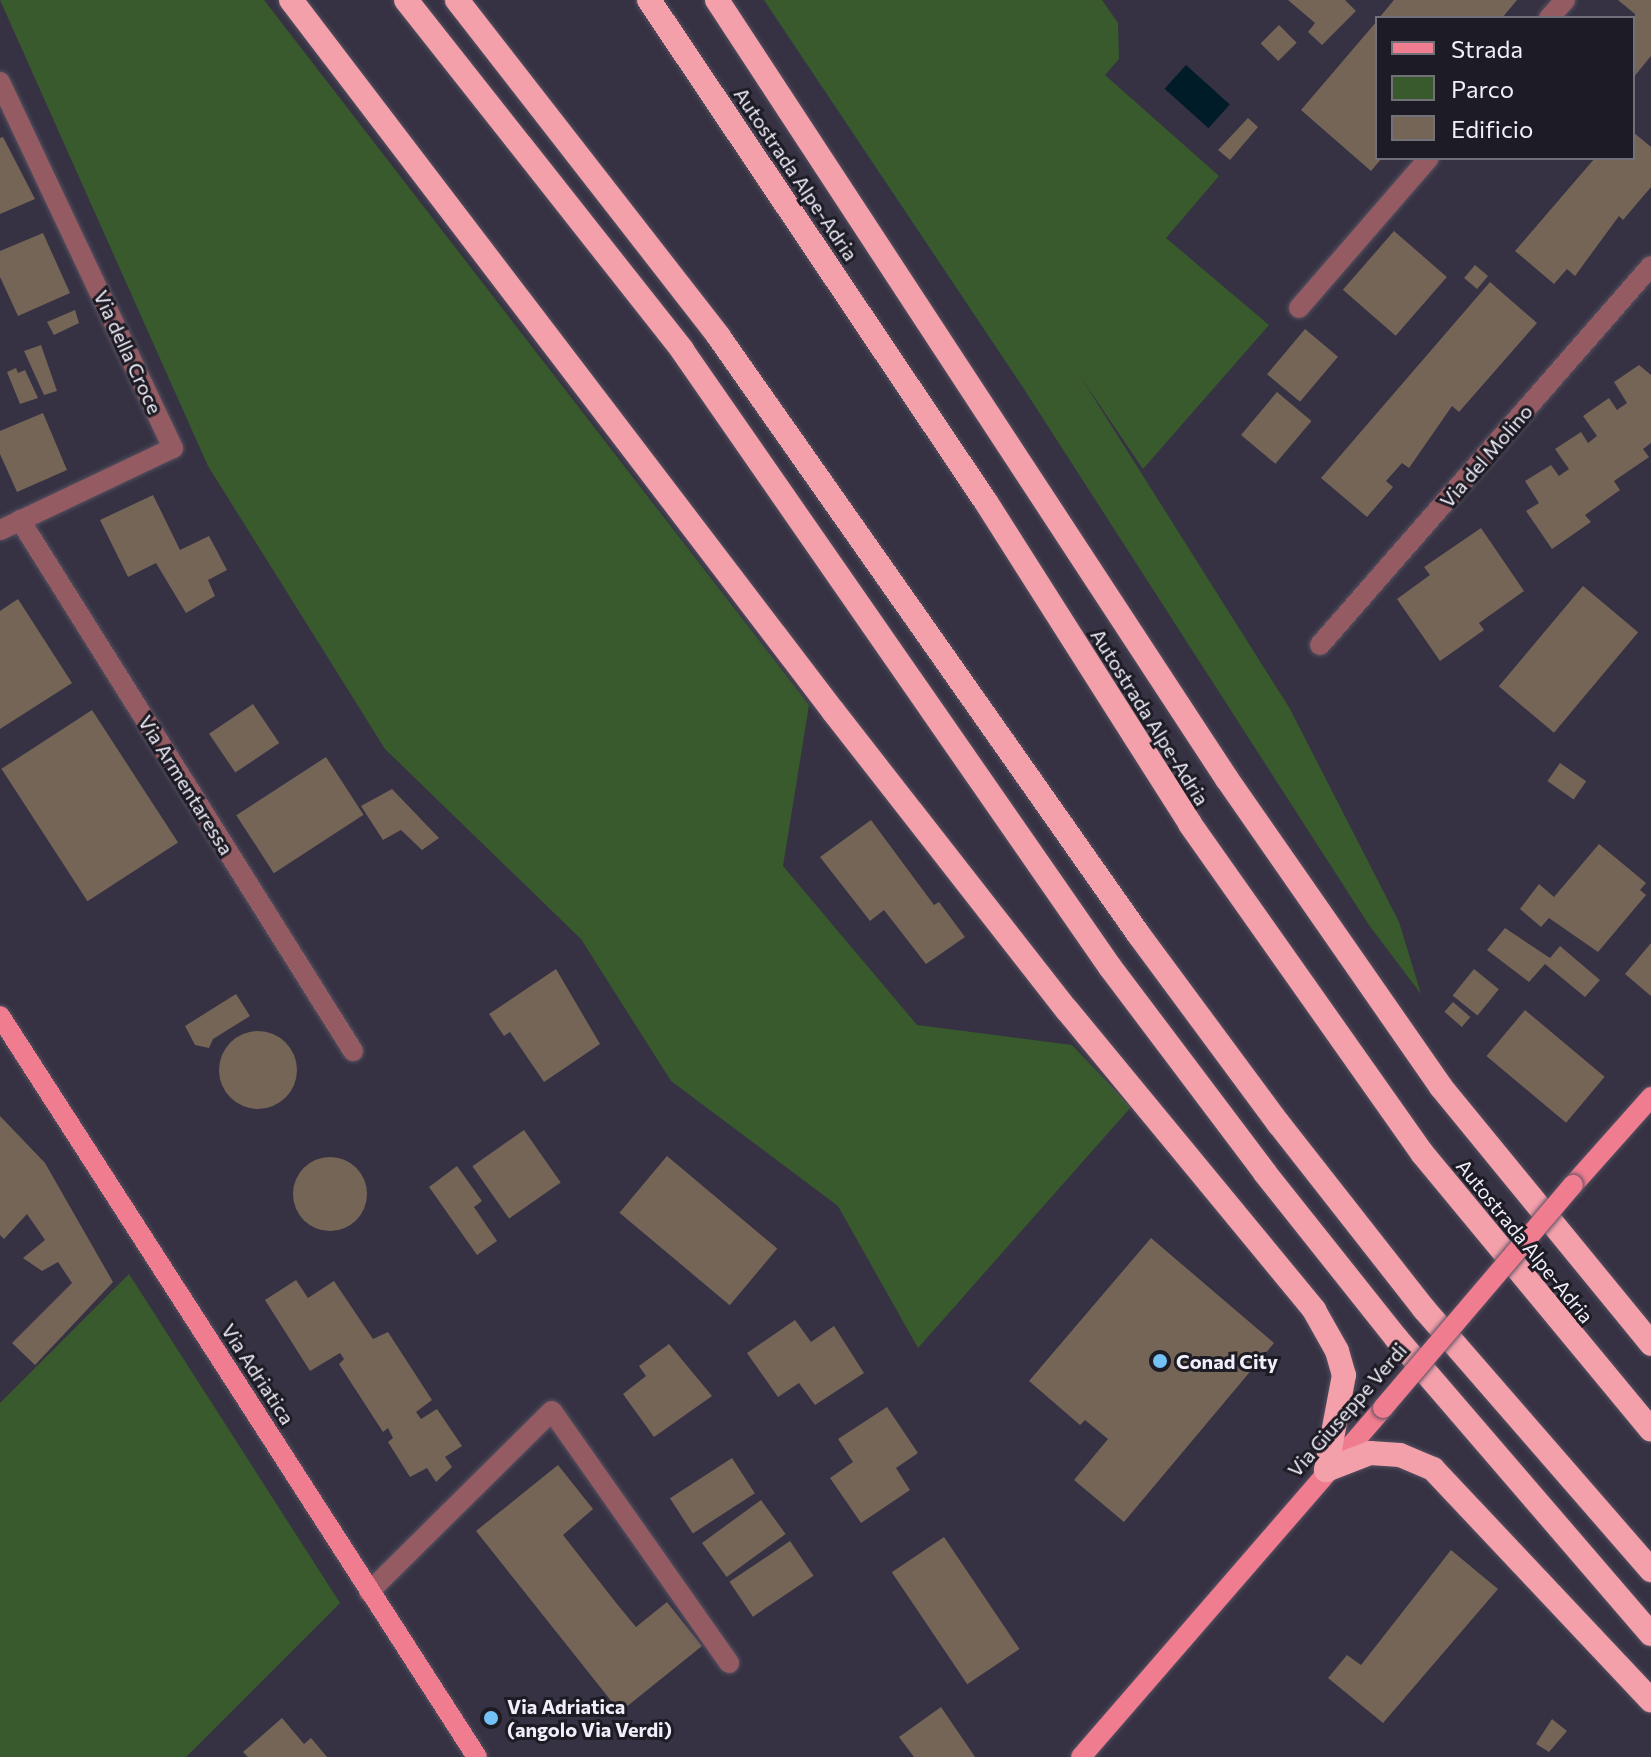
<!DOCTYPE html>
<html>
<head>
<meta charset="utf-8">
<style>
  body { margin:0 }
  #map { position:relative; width:1651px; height:1757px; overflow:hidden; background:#363243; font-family:Commissioner,sans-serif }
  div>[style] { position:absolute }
  .green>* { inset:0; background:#395a2d }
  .water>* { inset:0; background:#001c29; transform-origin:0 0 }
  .building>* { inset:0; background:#746557; transform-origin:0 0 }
  .round { border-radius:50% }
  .roads { filter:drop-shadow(0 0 2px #545060) drop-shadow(0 0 2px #545060) }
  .minor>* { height:20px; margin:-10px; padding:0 10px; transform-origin:10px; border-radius:10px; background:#945b63 }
  .major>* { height:20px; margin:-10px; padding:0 10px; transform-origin:10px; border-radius:10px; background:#f07c8f }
  .highway>* { height:24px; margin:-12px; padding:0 12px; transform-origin:12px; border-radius:12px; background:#f4a0ab }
  .bridges { filter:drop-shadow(0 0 2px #545060) drop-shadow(0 0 2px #545060) }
  .major-bridge>* { height:20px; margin:-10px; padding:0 10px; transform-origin:10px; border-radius:10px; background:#f07c8f }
  .dots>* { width:22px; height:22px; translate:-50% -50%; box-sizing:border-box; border:4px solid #1d1b23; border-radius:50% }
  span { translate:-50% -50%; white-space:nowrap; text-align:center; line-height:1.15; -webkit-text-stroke:6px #1d1b23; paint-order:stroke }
  .street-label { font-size:20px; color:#f1effa }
  .poi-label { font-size:20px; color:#f1effa; font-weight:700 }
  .left { translate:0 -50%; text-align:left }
  .legend { position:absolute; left:1375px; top:16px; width:260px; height:144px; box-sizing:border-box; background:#1d1b23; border:2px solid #727079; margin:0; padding:10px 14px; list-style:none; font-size:24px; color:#f1effa }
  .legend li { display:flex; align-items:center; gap:16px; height:40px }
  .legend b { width:40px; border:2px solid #727079 }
</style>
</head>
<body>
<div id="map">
  <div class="green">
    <div style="clip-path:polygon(0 0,264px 0,809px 705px,783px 866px,917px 1025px,1072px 1045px,1131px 1107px,918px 1348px,838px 1206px,671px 1081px,581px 939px,385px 749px,208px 466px)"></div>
    <div style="clip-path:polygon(764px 0,1102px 0,1118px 23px,1119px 59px,1105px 75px,1219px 176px,1166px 238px,1269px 325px,1143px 469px,1080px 376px,1290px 709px,1399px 922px,1421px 994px,1369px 925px,1024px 389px)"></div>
    <div style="clip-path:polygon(129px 1274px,340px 1603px,186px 1757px,0 1757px,0 1403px)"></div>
  </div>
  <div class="water">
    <div style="left:1186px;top:65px;width:59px;height:32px;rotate:42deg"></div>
  </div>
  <div class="building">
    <div style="clip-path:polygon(1288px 0,1345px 0,1356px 11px,1322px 45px,1308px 32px,1315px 23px)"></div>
    <div style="clip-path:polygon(1394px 0,1517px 0,1502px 18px,1379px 18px)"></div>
    <div style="clip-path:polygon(1618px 0,1651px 0,1651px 56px,1633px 78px,1635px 14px)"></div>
    <div style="clip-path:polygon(1377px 21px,1377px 158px,1382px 158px,1371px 171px,1301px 110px)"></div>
    <div style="left:1279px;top:25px;width:25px;height:26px;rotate:45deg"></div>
    <div style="clip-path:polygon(1248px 118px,1258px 127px,1230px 160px,1218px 150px)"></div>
    <div style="clip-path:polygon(1633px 132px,1651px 147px,1651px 187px,1623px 220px,1619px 216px,1575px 276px,1567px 269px,1554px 284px,1515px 251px,1595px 158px,1633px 158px)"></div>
    <div style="clip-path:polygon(3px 137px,35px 199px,0 214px,0 138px)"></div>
    <div style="left:1394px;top:231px;width:70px;height:78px;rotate:41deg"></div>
    <div style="clip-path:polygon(43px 233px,70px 293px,18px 316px,0 277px,0 251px)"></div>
    <div style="left:1475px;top:265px;width:17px;height:17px;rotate:40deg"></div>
    <div style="clip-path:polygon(1490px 282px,1537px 323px,1459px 412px,1452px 406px,1409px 468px,1402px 463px,1386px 481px,1393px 487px,1367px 517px,1321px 478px)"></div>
    <div style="clip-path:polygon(75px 310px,79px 323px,54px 335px,47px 322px)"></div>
    <div style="left:1305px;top:329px;width:43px;height:59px;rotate:40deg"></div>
    <div style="clip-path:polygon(41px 345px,57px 391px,44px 395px,24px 351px)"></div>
    <div style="clip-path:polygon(1639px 365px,1651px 375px,1651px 443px,1643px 449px,1649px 457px,1614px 481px,1620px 490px,1585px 515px,1591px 522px,1552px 549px,1526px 511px,1539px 503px,1525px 481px,1551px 465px,1559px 476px,1569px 469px,1555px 449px,1581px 432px,1588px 443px,1597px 436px,1583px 416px,1609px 398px,1617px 410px,1627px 403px,1614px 382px)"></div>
    <div style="clip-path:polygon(16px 368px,18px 373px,25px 370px,38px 398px,20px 404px,7px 372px)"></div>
    <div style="left:1277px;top:392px;width:45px;height:56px;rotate:40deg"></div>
    <div style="clip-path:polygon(43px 413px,67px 470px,17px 492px,0 454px,0 431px)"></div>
    <div style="clip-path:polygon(153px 495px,180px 550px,209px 536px,227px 570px,208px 580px,215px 596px,186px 613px,156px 563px,128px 577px,100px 520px)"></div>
    <div style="clip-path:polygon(1481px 528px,1524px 591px,1479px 623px,1484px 630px,1440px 661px,1397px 599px,1430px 575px,1424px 567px)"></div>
    <div style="left:1583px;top:586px;width:72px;height:131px;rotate:40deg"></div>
    <div style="clip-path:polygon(18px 599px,72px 683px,0 729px,0 611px)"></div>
    <div style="left:253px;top:704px;width:47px;height:53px;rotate:56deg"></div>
    <div style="left:92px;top:710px;width:158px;height:108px;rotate:57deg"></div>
    <div style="left:326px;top:757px;width:69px;height:107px;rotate:57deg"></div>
    <div style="left:1560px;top:763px;width:32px;height:22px;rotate:35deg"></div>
    <div style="clip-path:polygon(392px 789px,439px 838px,422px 850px,401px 830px,383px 840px,361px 806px)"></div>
    <div style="clip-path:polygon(871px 820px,934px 905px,939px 902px,965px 937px,926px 964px,884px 910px,870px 921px,820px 857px)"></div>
    <div style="clip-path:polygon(1599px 844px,1646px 883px,1640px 890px,1646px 895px,1598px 952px,1549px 918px,1541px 927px,1520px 909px,1539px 884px,1554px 897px)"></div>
    <div style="clip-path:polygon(1505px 928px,1550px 958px,1560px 946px,1600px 980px,1585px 997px,1545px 964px,1529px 982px,1487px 950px)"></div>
    <div style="clip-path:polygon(1651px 943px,1651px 996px,1625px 974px)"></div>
    <div style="clip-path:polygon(556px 969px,600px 1044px,544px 1082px,510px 1032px,504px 1036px,489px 1014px)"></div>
    <div style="left:1474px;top:969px;width:32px;height:34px;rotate:39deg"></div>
    <div style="clip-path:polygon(236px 994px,250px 1016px,213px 1039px,209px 1048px,195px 1045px,185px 1026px)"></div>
    <div style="left:1453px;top:1002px;width:23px;height:13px;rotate:41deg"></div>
    <div style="left:1525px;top:1010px;width:104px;height:60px;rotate:40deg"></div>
    <div class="round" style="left:219px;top:1031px;width:78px;height:78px"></div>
    <div style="clip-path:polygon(0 1116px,45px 1163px,113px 1282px,35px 1365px,12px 1343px,72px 1283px,58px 1262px,42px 1271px,23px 1258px,45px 1240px,27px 1214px,4px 1239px,0 1235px)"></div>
    <div style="left:524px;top:1130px;width:64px;height:63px;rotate:55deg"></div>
    <div style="left:667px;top:1156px;width:144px;height:74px;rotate:40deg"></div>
    <div class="round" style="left:293px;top:1157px;width:74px;height:74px"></div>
    <div style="clip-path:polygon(457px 1166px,482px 1201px,474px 1207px,497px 1241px,477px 1255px,429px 1187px)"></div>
    <div style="clip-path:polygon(1151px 1238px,1274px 1343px,1124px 1522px,1074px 1480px,1108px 1439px,1085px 1420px,1080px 1425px,1029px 1381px)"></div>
    <div style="clip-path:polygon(296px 1280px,308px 1298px,334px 1281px,373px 1339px,388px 1332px,432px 1400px,416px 1412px,421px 1419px,437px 1409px,462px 1446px,445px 1457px,452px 1467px,436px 1482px,427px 1468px,410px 1477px,388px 1442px,393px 1438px,388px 1428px,383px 1432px,339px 1364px,344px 1359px,340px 1353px,310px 1371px,265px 1300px)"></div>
    <div style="clip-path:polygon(795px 1320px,811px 1342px,834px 1326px,864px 1373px,815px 1405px,799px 1383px,778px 1397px,747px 1353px)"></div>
    <div style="clip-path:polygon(669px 1344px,712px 1396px,654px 1437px,623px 1394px,646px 1376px,639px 1366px)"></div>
    <div style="clip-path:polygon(887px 1407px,918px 1453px,896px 1468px,910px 1490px,861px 1523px,830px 1478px,853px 1462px,838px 1439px)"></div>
    <div style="left:732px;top:1458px;width:42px;height:74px;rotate:57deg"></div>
    <div style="clip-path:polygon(558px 1465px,593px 1509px,563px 1535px,617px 1604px,636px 1627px,667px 1602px,702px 1646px,620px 1712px,476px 1531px)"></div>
    <div style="left:761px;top:1500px;width:42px;height:73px;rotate:54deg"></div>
    <div style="left:944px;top:1537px;width:135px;height:63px;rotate:56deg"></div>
    <div style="left:790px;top:1541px;width:42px;height:73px;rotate:56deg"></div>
    <div style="clip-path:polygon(1451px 1550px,1498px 1589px,1383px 1723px,1328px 1678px,1347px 1655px,1361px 1665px)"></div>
    <div style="clip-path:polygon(941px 1707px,971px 1751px,975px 1757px,914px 1757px,899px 1737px)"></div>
    <div style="clip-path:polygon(282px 1718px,304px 1744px,311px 1738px,327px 1757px,248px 1757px,243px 1752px)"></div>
    <div style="clip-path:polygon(1552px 1719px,1567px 1731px,1549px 1752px,1536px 1744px)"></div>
  </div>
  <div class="roads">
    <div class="minor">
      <div style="left:1549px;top:18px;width:24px;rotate:-48deg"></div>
      <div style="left:0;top:82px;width:405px;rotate:64.7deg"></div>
      <div style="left:173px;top:448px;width:191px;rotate:154.6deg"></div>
      <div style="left:1299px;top:308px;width:198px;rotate:-49.1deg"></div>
      <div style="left:20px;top:520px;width:627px;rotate:57.91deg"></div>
      <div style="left:1320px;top:645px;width:503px;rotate:-48.87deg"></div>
      <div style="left:369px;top:1592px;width:257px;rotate:-44.7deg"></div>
      <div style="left:552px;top:1411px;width:308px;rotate:54.9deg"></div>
    </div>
    <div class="major">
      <div style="left:0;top:1016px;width:881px;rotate:57.23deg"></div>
      <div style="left:1573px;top:1185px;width:118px;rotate:-48.4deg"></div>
      <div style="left:1081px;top:1757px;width:462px;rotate:-49.1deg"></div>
    </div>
    <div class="highway">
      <div style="left:291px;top:0;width:894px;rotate:52.68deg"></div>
      <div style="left:833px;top:711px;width:380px;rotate:52deg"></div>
      <div style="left:1067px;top:1010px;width:389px;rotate:50.5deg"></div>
      <div style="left:1314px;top:1310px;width:47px;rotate:60.7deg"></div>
      <div style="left:1337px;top:1351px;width:25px;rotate:74deg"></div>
      <div style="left:1344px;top:1375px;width:97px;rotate:100.7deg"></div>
      <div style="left:406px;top:0;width:446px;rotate:51.7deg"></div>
      <div style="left:682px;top:350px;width:751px;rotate:55.25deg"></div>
      <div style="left:1110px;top:967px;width:258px;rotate:53deg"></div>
      <div style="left:1265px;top:1173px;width:212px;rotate:51.5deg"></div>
      <div style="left:1397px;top:1339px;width:389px;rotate:49.3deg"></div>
      <div style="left:457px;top:0;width:427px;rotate:52.1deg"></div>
      <div style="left:719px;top:337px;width:731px;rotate:54.92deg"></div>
      <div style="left:1139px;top:935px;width:235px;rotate:53.5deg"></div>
      <div style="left:1279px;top:1124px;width:235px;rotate:51.9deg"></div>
      <div style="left:1424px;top:1309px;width:346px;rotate:49deg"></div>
      <div style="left:649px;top:0;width:605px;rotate:56.13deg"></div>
      <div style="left:986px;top:502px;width:381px;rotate:57.6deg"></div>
      <div style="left:1190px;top:824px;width:403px;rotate:54.8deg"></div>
      <div style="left:1422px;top:1153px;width:359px;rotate:50.4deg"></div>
      <div style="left:717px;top:0;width:931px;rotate:56.79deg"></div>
      <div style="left:1227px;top:779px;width:375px;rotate:55.2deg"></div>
      <div style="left:1441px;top:1087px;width:332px;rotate:50.7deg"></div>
      <div style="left:1326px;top:1470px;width:47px;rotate:-21.1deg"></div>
      <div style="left:1370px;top:1453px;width:30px;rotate:4deg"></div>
      <div style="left:1400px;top:1455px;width:36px;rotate:23deg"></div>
      <div style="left:1433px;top:1469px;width:318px;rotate:46.7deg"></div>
    </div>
  </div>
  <div class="bridges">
    <div class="major-bridge">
      <div style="left:1383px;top:1408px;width:293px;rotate:-49.6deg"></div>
    </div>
  </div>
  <div class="dots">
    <div style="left:1160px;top:1361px;background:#73c1f5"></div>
    <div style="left:491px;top:1718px;background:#73c1f5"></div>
  </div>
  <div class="street-label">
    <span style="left:796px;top:174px;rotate:56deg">Autostrada Alpe-Adria</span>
    <span style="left:128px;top:352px;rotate:65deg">Via della Croce</span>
    <span style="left:1486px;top:456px;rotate:-49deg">Via del Molino</span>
    <span style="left:1150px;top:717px;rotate:58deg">Autostrada Alpe-Adria</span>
    <span style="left:186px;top:785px;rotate:58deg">Via Armentaressa</span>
    <span style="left:1525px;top:1241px;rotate:51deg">Autostrada Alpe-Adria</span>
    <span style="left:258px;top:1374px;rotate:57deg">Via Adriatica</span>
    <span style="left:1347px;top:1410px;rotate:-49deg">Via Giuseppe Verdi</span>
  </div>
  <div class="poi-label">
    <span class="left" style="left:1176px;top:1361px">Conad City</span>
    <span class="left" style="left:507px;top:1718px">Via Adriatica<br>(angolo Via Verdi)</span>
  </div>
  <ul class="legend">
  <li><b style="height:10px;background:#f07c8f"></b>Strada</li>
  <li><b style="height:22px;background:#395a2d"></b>Parco</li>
  <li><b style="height:22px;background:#746557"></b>Edificio</li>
  </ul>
</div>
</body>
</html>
